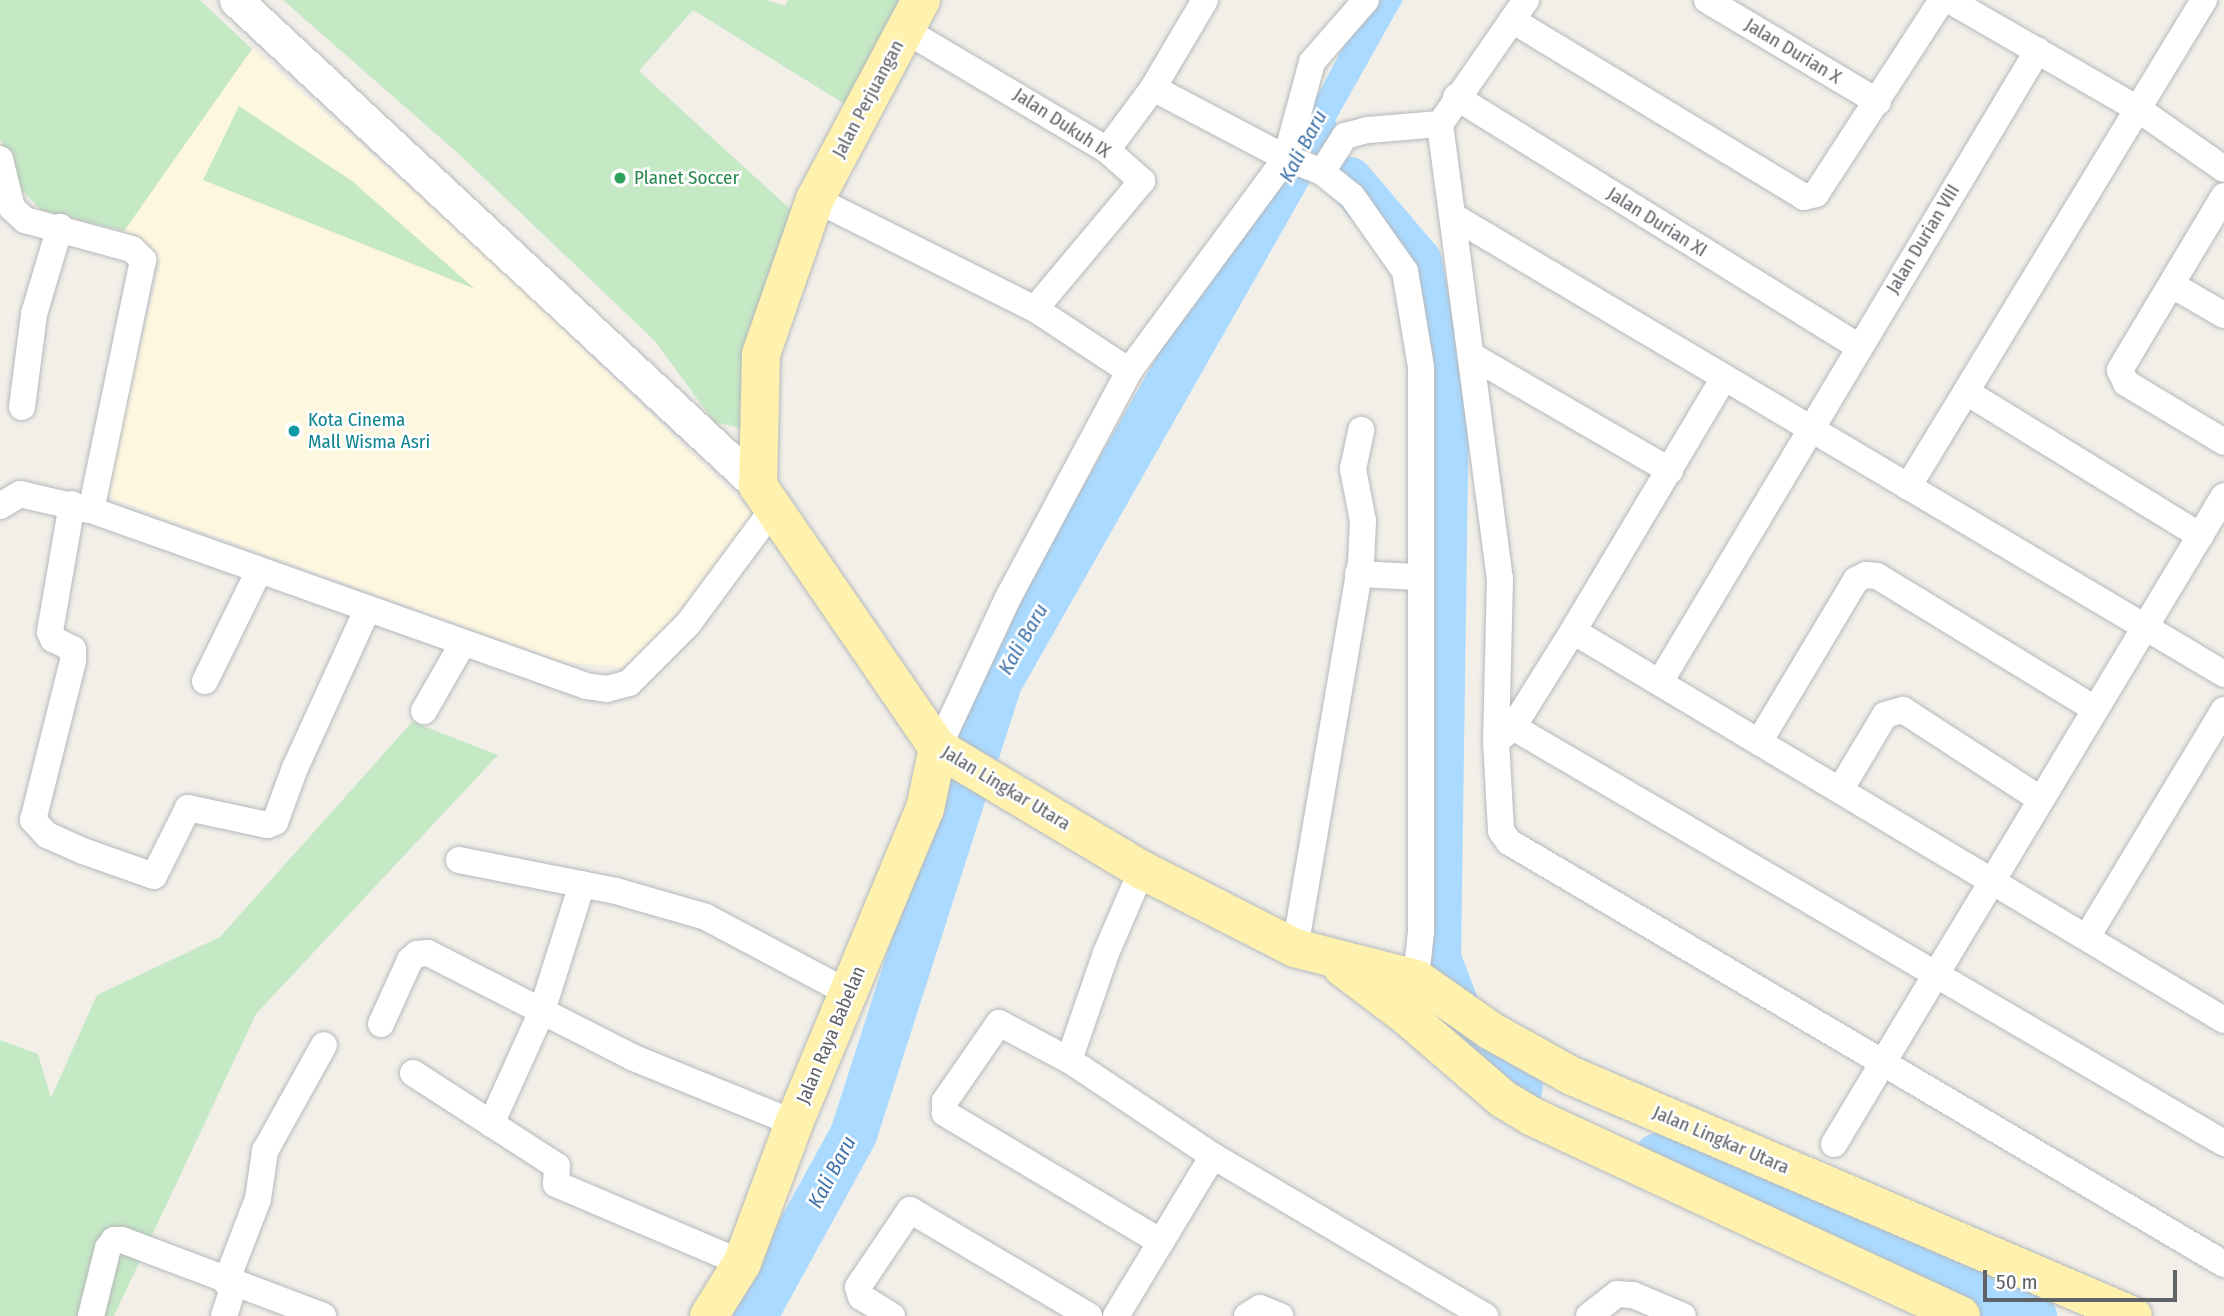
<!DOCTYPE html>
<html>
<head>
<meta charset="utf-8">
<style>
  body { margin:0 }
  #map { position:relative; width:2224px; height:1316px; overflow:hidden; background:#f1efe8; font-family:"Fira Sans Condensed",sans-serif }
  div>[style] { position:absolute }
  .commercial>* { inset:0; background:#fef7e0 }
  .green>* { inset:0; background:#c5e8c5 }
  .water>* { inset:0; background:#aadaff }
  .river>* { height:47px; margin:-23.5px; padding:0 23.5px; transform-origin:23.5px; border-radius:23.5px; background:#aadaff }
  .roads { filter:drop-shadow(0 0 2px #b5b8bc) drop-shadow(0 0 2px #b5b8bc) }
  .minor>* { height:26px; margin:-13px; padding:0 13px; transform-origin:13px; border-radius:13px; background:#fff }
  .tertiary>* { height:33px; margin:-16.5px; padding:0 16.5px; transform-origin:16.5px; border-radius:16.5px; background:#fff }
  .primary>* { height:38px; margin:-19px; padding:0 19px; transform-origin:19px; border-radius:19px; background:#fff2af }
  .dots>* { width:19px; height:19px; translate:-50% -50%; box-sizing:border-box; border:4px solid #fff; border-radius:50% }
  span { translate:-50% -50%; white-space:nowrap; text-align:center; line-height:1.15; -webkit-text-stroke:5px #fff; paint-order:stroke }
  .street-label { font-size:19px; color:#5f6368 }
  .leisure-label { font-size:19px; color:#27864d }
  .left { translate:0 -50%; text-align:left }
  .culture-label { font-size:19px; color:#0d838f }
  .water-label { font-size:21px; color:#4174aa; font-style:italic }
  .scale { position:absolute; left:1983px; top:1270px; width:194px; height:32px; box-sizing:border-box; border:4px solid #5f6368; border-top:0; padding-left:9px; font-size:21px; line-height:24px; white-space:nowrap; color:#5f6368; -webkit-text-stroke:5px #fff; paint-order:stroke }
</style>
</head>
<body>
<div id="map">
  <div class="commercial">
    <div style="clip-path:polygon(252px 49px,498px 265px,755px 516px,667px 633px,624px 667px,563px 662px,102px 495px,161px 262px,124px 231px)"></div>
  </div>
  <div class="green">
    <div style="clip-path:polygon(0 0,200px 0,252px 49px,124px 231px,41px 210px,20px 188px,0 139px)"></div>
    <div style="clip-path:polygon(283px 0,767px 0,785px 6px,788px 0,906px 0,848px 106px,693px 10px,639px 71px,789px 208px,802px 204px,744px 429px,714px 422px,655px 341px,460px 155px)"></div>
    <div style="clip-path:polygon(239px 106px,352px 181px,475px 289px,203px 180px)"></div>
    <div style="clip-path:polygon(412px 722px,498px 755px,256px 1014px,114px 1316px,0 1316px,0 1040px,38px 1054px,51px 1098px,97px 995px,220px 937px)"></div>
  </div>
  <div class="water">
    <div style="clip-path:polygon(1368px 0,1403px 0,1313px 160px,1288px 151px)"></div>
  </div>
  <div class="river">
    <div style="left:1349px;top:180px;width:106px;rotate:49.6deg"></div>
    <div style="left:1418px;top:261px;width:142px;rotate:79deg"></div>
    <div style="left:1445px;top:400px;width:558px;rotate:90.82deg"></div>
    <div style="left:1437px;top:958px;width:104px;rotate:69.1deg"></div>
    <div style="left:1474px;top:1055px;width:55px;rotate:35.4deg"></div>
    <div style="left:1657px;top:1156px;width:409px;rotate:23.1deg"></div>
    <div style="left:753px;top:1316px;width:208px;rotate:-61.2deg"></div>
    <div style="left:853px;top:1134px;width:475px;rotate:-72.2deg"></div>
    <div style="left:998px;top:682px;width:637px;rotate:-60.38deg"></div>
  </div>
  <div class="roads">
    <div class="minor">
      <div style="left:1526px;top:0;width:151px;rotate:124.7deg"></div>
      <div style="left:1440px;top:124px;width:458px;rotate:82.5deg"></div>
      <div style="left:1500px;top:578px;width:163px;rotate:91.4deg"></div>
      <div style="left:1496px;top:741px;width:90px;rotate:86.8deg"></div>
      <div style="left:1501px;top:831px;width:14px;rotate:54deg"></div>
      <div style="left:1509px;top:842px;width:830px;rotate:30.55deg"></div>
      <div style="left:1707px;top:0;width:199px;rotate:30.8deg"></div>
      <div style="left:1949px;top:0;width:218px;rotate:30deg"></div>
      <div style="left:2138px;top:109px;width:105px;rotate:34.9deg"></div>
      <div style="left:1512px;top:20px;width:341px;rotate:31.2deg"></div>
      <div style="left:1804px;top:197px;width:12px;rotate:-14deg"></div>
      <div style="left:1816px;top:194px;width:231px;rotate:-57deg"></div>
      <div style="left:905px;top:30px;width:235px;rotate:30.7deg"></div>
      <div style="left:1107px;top:150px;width:47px;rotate:41.5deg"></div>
      <div style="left:1142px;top:181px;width:167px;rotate:129.9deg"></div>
      <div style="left:1153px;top:88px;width:150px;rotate:27.8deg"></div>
      <div style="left:1286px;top:158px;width:39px;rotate:21deg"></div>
      <div style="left:1322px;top:172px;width:43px;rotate:-57.4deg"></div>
      <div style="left:1345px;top:136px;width:24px;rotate:-15deg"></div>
      <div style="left:1368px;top:130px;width:72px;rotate:-4.8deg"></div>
      <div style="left:1456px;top:97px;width:473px;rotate:31.8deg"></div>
      <div style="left:1107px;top:150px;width:77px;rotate:-53.4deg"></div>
      <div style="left:1153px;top:88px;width:102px;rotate:-59.4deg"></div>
      <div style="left:0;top:159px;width:50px;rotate:76.2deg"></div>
      <div style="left:12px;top:208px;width:18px;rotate:43deg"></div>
      <div style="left:25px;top:220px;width:111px;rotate:15.2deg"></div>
      <div style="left:132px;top:249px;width:16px;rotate:45deg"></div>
      <div style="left:143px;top:260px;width:255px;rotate:101.7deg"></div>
      <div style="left:91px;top:510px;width:525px;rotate:19.57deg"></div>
      <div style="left:586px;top:686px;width:21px;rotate:8deg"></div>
      <div style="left:607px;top:689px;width:23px;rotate:-15deg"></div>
      <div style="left:629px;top:683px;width:83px;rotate:-45deg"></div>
      <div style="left:688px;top:624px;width:143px;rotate:-53.5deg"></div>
      <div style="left:1322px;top:172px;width:38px;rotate:39deg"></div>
      <div style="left:1352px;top:196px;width:92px;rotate:54.8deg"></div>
      <div style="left:1405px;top:271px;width:97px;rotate:80.5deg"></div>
      <div style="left:1421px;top:367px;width:565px;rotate:90deg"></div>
      <div style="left:1421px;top:932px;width:63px;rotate:96.3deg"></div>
      <div style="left:2224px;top:196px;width:203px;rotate:120.9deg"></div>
      <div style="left:2120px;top:370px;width:14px;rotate:65deg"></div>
      <div style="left:2126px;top:383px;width:114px;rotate:31deg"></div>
      <div style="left:815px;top:199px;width:246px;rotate:26.6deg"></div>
      <div style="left:1035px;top:309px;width:113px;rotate:33.4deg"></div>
      <div style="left:1456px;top:218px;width:893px;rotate:30.7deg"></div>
      <div style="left:2172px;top:285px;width:60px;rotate:30deg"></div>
      <div style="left:1472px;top:356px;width:229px;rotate:30.1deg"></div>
      <div style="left:1968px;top:393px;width:273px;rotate:31.6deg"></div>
      <div style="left:22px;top:407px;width:94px;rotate:-82.6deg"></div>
      <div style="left:34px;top:314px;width:91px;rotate:-73.4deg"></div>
      <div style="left:1908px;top:487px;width:570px;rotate:-58.71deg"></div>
      <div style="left:72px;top:504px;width:130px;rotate:99.8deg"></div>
      <div style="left:50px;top:632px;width:8px;rotate:67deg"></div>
      <div style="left:53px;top:639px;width:22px;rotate:27deg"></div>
      <div style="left:73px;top:649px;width:12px;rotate:90deg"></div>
      <div style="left:73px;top:661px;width:164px;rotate:104.1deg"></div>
      <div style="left:33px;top:820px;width:21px;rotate:47deg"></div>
      <div style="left:47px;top:835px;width:39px;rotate:24deg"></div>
      <div style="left:83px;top:851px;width:75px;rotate:19.4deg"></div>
      <div style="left:154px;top:876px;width:76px;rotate:-63.4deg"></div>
      <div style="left:188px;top:808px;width:81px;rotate:12.1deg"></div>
      <div style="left:267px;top:825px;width:9px;rotate:-21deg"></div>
      <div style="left:275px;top:822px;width:58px;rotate:-69.7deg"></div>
      <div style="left:295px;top:768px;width:174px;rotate:-65.5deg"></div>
      <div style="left:0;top:506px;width:23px;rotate:-31deg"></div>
      <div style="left:20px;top:494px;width:71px;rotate:13.1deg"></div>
      <div style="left:1358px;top:574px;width:62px;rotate:2.8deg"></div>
      <div style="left:1573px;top:631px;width:758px;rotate:30.86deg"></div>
      <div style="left:205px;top:681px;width:123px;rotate:-63.9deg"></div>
      <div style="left:1660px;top:682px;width:736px;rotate:-59.12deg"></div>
      <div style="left:424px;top:711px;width:78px;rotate:-60.2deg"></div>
      <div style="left:1513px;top:727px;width:824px;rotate:30.33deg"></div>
      <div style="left:1500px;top:738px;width:17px;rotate:-40deg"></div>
      <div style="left:1513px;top:727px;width:113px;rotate:-58deg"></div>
      <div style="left:1573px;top:631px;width:295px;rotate:-59.2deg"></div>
      <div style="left:1759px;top:742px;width:189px;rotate:-59.1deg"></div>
      <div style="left:1856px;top:580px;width:11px;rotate:-27deg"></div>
      <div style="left:1866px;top:575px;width:11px;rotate:5deg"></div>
      <div style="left:1877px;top:576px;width:255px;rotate:31.4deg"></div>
      <div style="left:938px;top:748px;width:166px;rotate:-65deg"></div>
      <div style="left:1008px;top:598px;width:257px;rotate:-61.9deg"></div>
      <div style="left:1129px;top:371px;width:265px;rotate:-53.6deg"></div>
      <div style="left:1286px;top:158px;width:99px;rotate:-74.8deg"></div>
      <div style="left:1312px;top:62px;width:82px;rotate:-48.9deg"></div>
      <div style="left:1840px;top:790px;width:87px;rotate:-59deg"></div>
      <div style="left:1885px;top:715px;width:19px;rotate:-16deg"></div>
      <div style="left:1903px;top:710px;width:163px;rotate:33deg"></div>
      <div style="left:459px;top:860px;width:160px;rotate:11.2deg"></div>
      <div style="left:616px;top:891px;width:94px;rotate:16.1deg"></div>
      <div style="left:706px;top:917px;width:162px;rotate:28deg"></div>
      <div style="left:2087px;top:937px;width:265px;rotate:-58.9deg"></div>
      <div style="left:1295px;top:948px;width:391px;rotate:-80.3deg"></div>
      <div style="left:1361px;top:563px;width:42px;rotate:-87.3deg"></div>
      <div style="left:1363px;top:521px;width:53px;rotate:-100.9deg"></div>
      <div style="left:1353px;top:469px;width:40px;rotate:-78deg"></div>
      <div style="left:381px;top:1024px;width:70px;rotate:-65.6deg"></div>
      <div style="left:410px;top:960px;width:9px;rotate:-41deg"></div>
      <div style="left:417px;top:954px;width:11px;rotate:-5deg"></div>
      <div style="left:428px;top:953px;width:231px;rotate:27deg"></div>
      <div style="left:634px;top:1058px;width:173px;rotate:22.1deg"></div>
      <div style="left:1069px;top:1060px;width:113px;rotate:-70.9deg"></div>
      <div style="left:1106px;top:953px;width:90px;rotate:-66.6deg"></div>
      <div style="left:413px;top:1073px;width:171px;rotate:32.9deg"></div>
      <div style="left:557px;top:1166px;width:18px;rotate:93deg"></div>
      <div style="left:556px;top:1184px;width:202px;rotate:23deg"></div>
      <div style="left:491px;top:1124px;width:124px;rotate:-65.7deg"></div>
      <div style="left:542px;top:1011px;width:133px;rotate:-72.5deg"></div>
      <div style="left:1834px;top:1144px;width:756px;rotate:-58.96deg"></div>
      <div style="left:1161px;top:1242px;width:252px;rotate:-149.2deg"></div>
      <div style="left:945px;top:1113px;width:12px;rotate:-90deg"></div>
      <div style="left:945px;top:1101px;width:95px;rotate:-55.3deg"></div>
      <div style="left:999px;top:1023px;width:79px;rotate:27.9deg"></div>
      <div style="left:1069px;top:1060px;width:173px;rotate:33.7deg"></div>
      <div style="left:1213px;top:1156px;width:316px;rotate:30.5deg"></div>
      <div style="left:226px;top:1282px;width:89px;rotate:-68.9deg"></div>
      <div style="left:258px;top:1199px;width:49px;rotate:-81.7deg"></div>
      <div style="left:265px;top:1151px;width:121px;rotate:-60.9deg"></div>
      <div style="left:91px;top:1316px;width:70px;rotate:-76deg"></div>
      <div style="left:108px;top:1248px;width:10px;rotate:-53deg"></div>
      <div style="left:114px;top:1240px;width:8px"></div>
      <div style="left:122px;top:1240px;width:215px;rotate:20.7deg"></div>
      <div style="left:224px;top:1316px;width:33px;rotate:-72deg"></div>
      <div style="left:892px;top:1316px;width:36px;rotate:-148deg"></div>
      <div style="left:861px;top:1297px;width:10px;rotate:-107deg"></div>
      <div style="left:858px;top:1287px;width:93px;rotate:-56deg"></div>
      <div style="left:910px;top:1210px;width:208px;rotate:30.6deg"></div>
      <div style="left:1116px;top:1316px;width:187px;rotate:-58.8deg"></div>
      <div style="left:1247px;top:1316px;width:15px;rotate:-32deg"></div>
      <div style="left:1260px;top:1308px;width:22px;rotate:22deg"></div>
      <div style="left:1589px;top:1316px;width:36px;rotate:-38deg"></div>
      <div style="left:1617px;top:1294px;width:16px;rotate:4deg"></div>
      <div style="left:1633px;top:1295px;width:54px;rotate:22.8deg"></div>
    </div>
    <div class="tertiary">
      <div style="left:236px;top:0;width:713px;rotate:42.95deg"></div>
    </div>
    <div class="primary">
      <div style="left:921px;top:0;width:225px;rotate:118deg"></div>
      <div style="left:815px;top:199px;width:164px;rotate:109.2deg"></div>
      <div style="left:761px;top:354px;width:132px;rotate:91.3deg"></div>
      <div style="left:758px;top:486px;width:318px;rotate:55.5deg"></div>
      <div style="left:938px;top:748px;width:238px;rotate:30.9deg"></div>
      <div style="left:1142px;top:870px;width:172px;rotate:27deg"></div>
      <div style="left:1295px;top:948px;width:126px;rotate:14.3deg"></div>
      <div style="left:1417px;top:979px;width:90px;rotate:35.1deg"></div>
      <div style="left:1491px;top:1031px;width:93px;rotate:29.1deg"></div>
      <div style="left:1572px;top:1076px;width:610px;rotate:23.16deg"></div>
      <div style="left:1342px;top:967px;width:83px;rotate:37.1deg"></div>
      <div style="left:1408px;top:1017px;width:125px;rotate:40.8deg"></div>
      <div style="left:1503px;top:1099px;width:33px;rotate:31deg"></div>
      <div style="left:1531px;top:1116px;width:474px;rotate:24.9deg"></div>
      <div style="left:709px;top:1316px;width:62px;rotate:-58.1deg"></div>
      <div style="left:742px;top:1263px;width:149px;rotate:-69.6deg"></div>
      <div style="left:794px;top:1123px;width:340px;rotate:-67.4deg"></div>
      <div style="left:925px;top:809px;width:62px;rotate:-78deg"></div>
    </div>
  </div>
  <div class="dots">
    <div style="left:620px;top:178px;background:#2e9e5b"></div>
    <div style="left:294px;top:431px;background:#0f9aa8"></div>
  </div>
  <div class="street-label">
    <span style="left:1793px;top:51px;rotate:31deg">Jalan Durian X</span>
    <span style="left:868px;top:99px;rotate:-62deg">Jalan Perjuangan</span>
    <span style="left:1062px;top:123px;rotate:33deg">Jalan Dukuh IX</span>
    <span style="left:1657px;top:222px;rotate:32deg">Jalan Durian XI</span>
    <span style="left:1923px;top:239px;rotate:-59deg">Jalan Durian VIII</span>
    <span style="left:1006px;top:788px;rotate:31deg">Jalan Lingkar Utara</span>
    <span style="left:831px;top:1035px;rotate:-67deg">Jalan Raya Babelan</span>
    <span style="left:1721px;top:1140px;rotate:23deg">Jalan Lingkar Utara</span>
  </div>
  <div class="leisure-label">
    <span class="left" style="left:634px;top:178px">Planet Soccer</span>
  </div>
  <div class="culture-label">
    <span class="left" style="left:308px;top:431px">Kota Cinema<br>Mall Wisma Asri</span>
  </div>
  <div class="water-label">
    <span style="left:1303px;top:146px;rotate:-62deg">Kali Baru</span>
    <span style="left:1023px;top:639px;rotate:-60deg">Kali Baru</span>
    <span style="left:832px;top:1172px;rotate:-62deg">Kali Baru</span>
  </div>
  <div class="scale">50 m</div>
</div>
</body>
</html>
